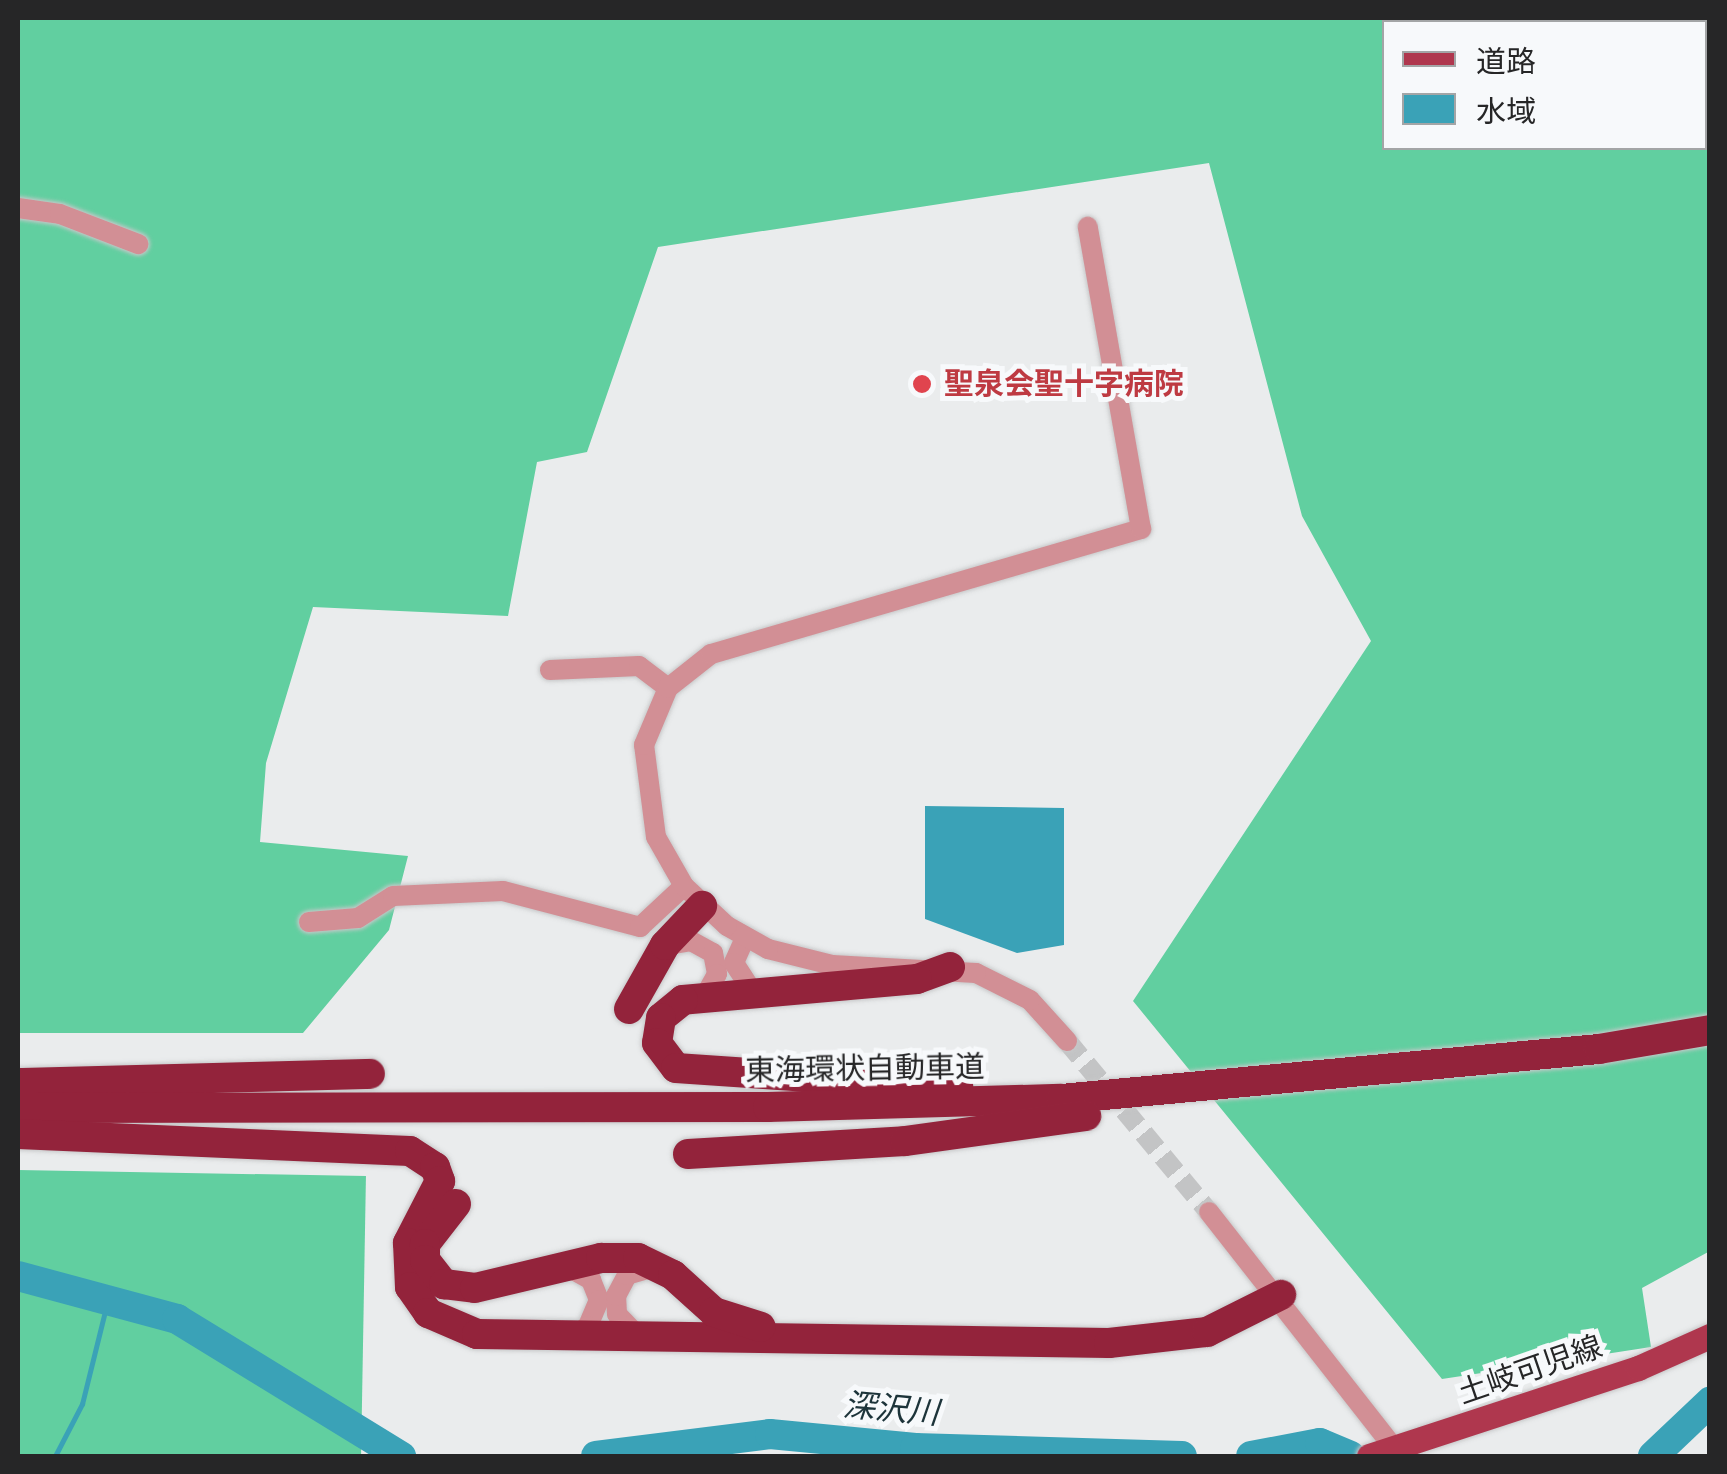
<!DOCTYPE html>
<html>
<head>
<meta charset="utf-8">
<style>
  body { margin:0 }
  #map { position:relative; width:1727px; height:1474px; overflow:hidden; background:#eaeced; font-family:"Work Sans","Noto Sans JP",sans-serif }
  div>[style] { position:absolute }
  .forest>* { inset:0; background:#61cfa0; transform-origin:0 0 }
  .water>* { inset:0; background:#3aa2b7 }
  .stream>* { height:5px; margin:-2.5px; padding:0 2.5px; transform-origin:2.5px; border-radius:2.5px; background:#3aa2b7 }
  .river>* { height:30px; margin:-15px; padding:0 15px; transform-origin:15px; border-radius:15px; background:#3aa2b7 }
  .minor-tunnel>* { height:20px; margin-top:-10px; transform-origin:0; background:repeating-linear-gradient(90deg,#c3c4c5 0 20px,transparent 0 30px) }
  .roads { filter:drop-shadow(0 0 2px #c7c8c9) drop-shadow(0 0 2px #c7c8c9) }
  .minor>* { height:20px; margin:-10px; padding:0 10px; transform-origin:10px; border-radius:10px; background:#d28f95 }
  .major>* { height:25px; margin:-12.5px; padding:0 12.5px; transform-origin:12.5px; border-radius:12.5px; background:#af374e }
  .highway>* { height:30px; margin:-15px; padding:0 15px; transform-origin:15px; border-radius:15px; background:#93233b }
  .dots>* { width:28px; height:28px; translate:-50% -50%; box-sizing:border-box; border:5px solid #f7f9fb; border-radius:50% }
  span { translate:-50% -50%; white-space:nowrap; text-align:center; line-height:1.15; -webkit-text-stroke:10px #f7f9fb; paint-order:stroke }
  .health-label { font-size:30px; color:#be3a42; font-weight:700 }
  .left { translate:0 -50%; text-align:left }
  .street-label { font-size:30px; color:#262627 }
  .water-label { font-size:32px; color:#1d343a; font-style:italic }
  .frame { position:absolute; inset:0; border:20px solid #262627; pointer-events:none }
  .legend { position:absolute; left:1382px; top:20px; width:325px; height:130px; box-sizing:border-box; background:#f7f9fb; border:2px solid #a3a5a6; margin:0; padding:12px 18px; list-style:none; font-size:30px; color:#262627 }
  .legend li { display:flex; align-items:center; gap:20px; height:50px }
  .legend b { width:50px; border:2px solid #a3a5a6 }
</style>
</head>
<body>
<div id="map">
  <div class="forest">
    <div style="clip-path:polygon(evenodd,18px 18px,1709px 18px,1710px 1251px,1642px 1288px,1651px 1347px,1442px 1379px,1133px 1001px,1371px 641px,1302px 516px,1209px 163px,658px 247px,587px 452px,537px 462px,508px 616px,313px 607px,266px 763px,260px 842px,408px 856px,389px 930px,303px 1033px,18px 1033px,18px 18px,1384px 22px,1704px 22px,1704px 148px,1384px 148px,1384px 22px)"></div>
    <div style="left:18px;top:1170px;width:348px;height:286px;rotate:1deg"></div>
  </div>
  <div class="water">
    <div style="clip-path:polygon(925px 806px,1064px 808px,1064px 945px,1017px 953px,925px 919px)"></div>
  </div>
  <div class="stream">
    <div style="left:55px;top:1456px;width:59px;rotate:-62.6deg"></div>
    <div style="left:82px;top:1404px;width:108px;rotate:-76.1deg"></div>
  </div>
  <div class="river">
    <div style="left:18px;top:1276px;width:165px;rotate:15.1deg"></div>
    <div style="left:177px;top:1319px;width:263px;rotate:31.5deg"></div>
    <div style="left:596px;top:1456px;width:175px;rotate:-7.2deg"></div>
    <div style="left:770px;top:1434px;width:146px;rotate:5.5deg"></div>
    <div style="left:915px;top:1448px;width:267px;rotate:1.7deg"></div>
    <div style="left:1251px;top:1456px;width:70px;rotate:-10.7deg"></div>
    <div style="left:1320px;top:1443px;width:33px;rotate:23deg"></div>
    <div style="left:1653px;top:1456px;width:79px;rotate:-43.5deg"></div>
  </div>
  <div class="minor-tunnel">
    <div style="left:1067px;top:1041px;width:222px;rotate:50.3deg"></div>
  </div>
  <div class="roads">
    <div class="minor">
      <div style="left:18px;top:208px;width:42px;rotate:8.1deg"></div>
      <div style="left:60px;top:214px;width:84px;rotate:21deg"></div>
      <div style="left:550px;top:670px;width:89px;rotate:-2.6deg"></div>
      <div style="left:639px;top:666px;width:36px;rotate:37deg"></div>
      <div style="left:309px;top:922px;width:49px;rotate:-4.7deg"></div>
      <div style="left:358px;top:918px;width:41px;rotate:-32.2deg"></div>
      <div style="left:393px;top:896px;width:110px;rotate:-2.6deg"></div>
      <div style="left:503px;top:891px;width:142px;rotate:14.7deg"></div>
      <div style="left:640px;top:927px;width:60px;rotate:-43deg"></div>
      <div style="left:745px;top:938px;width:27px;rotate:114deg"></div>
      <div style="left:734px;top:963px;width:35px;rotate:57deg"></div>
      <div style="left:667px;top:945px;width:24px;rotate:-9deg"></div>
      <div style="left:691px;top:941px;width:25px;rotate:29deg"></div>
      <div style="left:713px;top:953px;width:21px;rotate:79deg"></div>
      <div style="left:717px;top:974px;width:26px;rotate:119deg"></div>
      <div style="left:1067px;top:1041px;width:55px;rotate:-132.1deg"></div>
      <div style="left:1030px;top:1000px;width:60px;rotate:-153.4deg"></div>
      <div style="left:976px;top:973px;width:144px;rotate:-176.8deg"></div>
      <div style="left:832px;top:965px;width:66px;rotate:-166deg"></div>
      <div style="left:768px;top:949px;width:47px;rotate:-150.7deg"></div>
      <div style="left:727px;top:926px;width:59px;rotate:-137.1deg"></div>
      <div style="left:684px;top:886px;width:56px;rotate:-119.7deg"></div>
      <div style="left:656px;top:837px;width:93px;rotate:-97.4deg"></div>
      <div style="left:644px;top:745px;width:62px;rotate:-67.2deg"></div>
      <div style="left:668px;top:688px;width:55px;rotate:-38.3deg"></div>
      <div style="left:711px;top:654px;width:448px;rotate:-16.2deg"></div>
      <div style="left:1141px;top:529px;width:307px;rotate:-100deg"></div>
      <div style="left:1209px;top:1212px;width:298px;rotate:51.9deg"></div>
      <div style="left:566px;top:1266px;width:29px;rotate:29deg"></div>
      <div style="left:591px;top:1280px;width:22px;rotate:68deg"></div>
      <div style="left:599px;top:1300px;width:28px;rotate:113deg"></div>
      <div style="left:588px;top:1326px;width:19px;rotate:144deg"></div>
      <div style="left:638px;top:1336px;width:30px;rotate:-134deg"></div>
      <div style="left:617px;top:1314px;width:18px;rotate:-93deg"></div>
      <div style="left:616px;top:1296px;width:24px;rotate:-62deg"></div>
      <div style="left:627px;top:1275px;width:29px;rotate:-16deg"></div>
    </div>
    <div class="major">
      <div style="left:1369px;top:1456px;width:283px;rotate:-18.1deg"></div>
      <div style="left:1638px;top:1368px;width:79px;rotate:-24deg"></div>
    </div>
    <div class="highway">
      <div style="left:950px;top:967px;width:35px;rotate:160deg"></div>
      <div style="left:917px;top:979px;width:235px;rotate:174.9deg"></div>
      <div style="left:683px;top:1000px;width:28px;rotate:141deg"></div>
      <div style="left:661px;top:1018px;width:25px;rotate:99deg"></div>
      <div style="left:657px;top:1043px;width:31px;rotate:53deg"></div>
      <div style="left:676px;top:1068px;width:283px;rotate:3.9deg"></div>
      <div style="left:629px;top:1009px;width:73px;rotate:-60.6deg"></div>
      <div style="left:665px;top:945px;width:54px;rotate:-46.5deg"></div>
      <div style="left:18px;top:1083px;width:352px;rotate:-1.5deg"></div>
      <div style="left:18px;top:1108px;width:750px;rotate:-0.08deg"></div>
      <div style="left:768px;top:1107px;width:293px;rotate:-1.6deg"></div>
      <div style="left:1061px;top:1099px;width:540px;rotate:-5.31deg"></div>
      <div style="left:1599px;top:1049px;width:113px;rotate:-9.7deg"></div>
      <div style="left:18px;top:1134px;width:392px;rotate:2.5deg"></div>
      <div style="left:410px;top:1151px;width:30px;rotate:33deg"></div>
      <div style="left:435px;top:1167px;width:15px;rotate:70deg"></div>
      <div style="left:440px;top:1181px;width:70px;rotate:117.3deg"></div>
      <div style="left:408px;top:1243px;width:44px;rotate:87.4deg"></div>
      <div style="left:410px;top:1287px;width:32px;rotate:55deg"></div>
      <div style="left:428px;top:1313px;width:53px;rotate:23.2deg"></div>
      <div style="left:477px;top:1334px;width:632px;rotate:0.82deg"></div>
      <div style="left:1109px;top:1343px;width:99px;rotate:-6.4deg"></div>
      <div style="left:1207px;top:1332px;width:83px;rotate:-26.6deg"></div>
      <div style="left:688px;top:1154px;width:217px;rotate:-3.4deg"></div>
      <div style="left:905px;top:1141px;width:183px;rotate:-7.9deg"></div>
      <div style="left:456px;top:1204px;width:51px;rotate:127.8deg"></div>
      <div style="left:425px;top:1244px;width:16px;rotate:90deg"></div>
      <div style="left:425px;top:1260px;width:31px;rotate:52deg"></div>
      <div style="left:444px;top:1284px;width:31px;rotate:7deg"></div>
      <div style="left:475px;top:1288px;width:130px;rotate:-13.4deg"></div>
      <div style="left:601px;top:1258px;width:37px"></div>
      <div style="left:638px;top:1258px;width:39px;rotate:26deg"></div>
      <div style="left:673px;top:1275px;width:55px;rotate:42.1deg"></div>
      <div style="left:714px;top:1312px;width:49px;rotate:17.7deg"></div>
    </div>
  </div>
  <div class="dots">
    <div style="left:922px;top:384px;background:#e0444e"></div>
  </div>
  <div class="health-label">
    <span class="left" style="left:944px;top:384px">聖泉会聖十字病院</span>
  </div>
  <div class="street-label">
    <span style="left:865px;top:1069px;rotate:-1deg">東海環状自動車道</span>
    <span style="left:1530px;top:1370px;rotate:-19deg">土岐可児線</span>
  </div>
  <div class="water-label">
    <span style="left:891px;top:1409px;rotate:5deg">深沢川</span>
  </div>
  <div class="frame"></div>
  <ul class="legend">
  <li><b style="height:12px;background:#af374e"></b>道路</li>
  <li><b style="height:28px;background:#3aa2b7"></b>水域</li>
  </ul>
</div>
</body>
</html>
